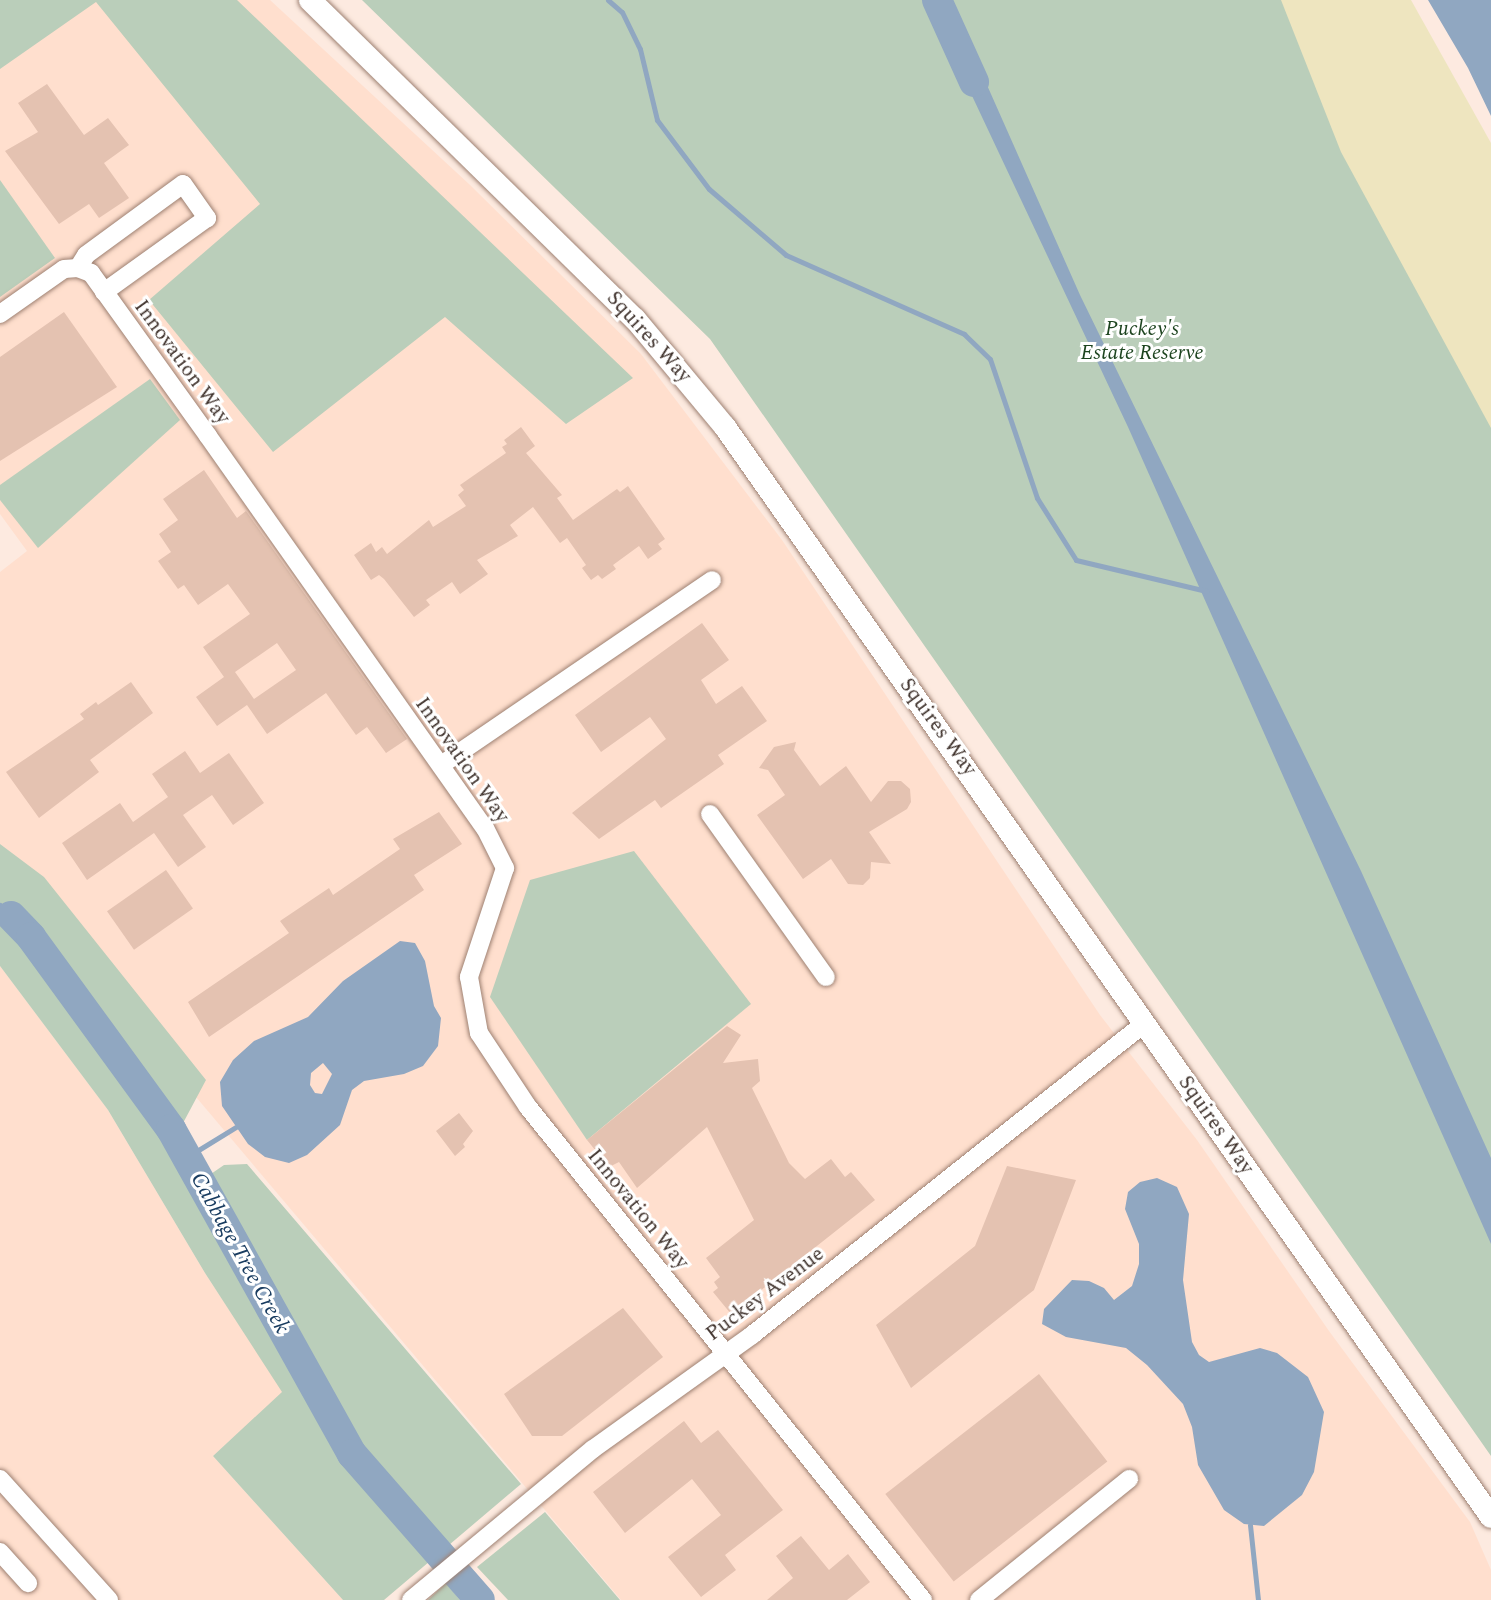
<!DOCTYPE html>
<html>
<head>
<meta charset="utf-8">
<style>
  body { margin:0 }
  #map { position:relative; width:1491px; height:1600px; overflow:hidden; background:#fdeae0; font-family:Spectral,serif }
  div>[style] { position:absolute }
  .built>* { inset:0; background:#ffdfce }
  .green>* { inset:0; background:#baceba }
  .sand>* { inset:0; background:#eee5bf }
  .water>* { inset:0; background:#90a7c1 }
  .stream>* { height:5px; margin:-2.5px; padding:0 2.5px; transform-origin:2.5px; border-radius:2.5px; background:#90a7c1 }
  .river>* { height:30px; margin:-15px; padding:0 15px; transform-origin:15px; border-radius:15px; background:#90a7c1 }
  .building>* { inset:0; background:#e4c2b1; transform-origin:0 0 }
  .roads { filter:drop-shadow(0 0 2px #9e8172) drop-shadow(0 0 2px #9e8172) }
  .minor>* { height:18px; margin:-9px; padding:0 9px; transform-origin:9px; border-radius:9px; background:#fff }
  .major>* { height:22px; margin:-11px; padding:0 11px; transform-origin:11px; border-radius:11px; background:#fff }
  span { translate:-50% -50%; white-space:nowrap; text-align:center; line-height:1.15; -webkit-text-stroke:6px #fff; paint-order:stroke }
  .park-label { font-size:21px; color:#1d441f; font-style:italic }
  .street-label { font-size:21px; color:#3f322c }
  .water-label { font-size:22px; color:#193c60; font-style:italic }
</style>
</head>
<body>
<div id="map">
  <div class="built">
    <div style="clip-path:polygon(0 0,270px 0,469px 184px,641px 354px,782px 540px,1100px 1015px,1197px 1140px,1329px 1331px,1470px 1522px,1491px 1570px,1491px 1600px,621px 1600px,0 865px,0 572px,27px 551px,0 514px)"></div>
    <div style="clip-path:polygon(0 966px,108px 1110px,205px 1273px,283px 1392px,213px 1456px,343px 1600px,0 1600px)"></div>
  </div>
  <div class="green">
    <div style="clip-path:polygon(0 0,237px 0,633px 378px,566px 424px,445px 317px,273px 452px,149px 300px,260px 204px,96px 2px,0 69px)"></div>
    <div style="clip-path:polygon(362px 0,1335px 0,1491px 260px,1491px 1456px,710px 339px)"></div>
    <div style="clip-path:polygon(0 180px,55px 258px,0 297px)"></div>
    <div style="clip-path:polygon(150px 379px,180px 420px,38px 548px,0 500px,0 485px)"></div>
    <div style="clip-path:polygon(0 844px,44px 877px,206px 1080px,182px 1125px,208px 1176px,224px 1165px,247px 1164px,521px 1484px,384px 1600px,343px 1600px,213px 1456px,282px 1392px,205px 1273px,108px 1110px,0 966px)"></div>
    <div style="clip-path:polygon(634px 851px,751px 1004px,587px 1140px,490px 997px,530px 880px)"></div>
    <div style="clip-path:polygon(545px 1512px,620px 1600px,508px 1600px,477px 1567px)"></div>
    <div style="clip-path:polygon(446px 1583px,460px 1600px,428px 1600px)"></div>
  </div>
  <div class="sand">
    <div style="clip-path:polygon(1281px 0,1411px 0,1491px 143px,1491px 428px,1341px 152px)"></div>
  </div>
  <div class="water">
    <div style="clip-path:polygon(1428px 0,1491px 0,1491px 116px,1468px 68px)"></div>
    <div style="clip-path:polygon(967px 40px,1080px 295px,1361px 871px,1491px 1158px,1491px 1244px,1128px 427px,950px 49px)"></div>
    <div style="clip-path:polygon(evenodd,400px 941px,415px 943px,425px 961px,434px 1006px,441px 1018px,438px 1046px,423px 1066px,404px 1074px,364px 1081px,352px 1090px,340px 1125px,307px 1155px,289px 1163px,265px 1157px,248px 1144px,222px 1106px,220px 1082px,233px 1060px,254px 1041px,308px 1017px,343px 981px,400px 941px,323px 1063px,332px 1074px,322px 1094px,315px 1093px,310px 1085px,311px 1073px,323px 1063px)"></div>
    <div style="clip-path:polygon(1157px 1178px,1177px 1187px,1189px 1214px,1183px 1280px,1192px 1342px,1199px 1355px,1209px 1362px,1260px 1348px,1277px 1353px,1308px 1377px,1324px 1412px,1314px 1472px,1302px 1495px,1264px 1526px,1244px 1524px,1224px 1510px,1198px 1465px,1192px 1427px,1183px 1404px,1147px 1365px,1126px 1348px,1066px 1337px,1042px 1324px,1044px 1309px,1072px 1280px,1089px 1281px,1104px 1288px,1114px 1300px,1132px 1286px,1139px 1264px,1139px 1244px,1125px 1209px,1128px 1192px,1140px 1182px)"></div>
  </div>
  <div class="stream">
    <div style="left:608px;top:0;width:18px;rotate:41deg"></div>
    <div style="left:622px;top:12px;width:41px;rotate:64.1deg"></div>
    <div style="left:640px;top:49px;width:73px;rotate:76.5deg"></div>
    <div style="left:657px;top:120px;width:86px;rotate:53deg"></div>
    <div style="left:709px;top:189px;width:101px;rotate:40.6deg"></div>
    <div style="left:786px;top:255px;width:195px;rotate:23.9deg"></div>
    <div style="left:964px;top:334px;width:36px;rotate:44deg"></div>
    <div style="left:990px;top:359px;width:147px;rotate:71.3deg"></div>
    <div style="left:1037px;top:498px;width:73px;rotate:57.8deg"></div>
    <div style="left:1076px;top:560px;width:134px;rotate:13.4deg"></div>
    <div style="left:0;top:905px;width:16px;rotate:45deg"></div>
    <div style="left:187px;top:1157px;width:57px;rotate:-31.5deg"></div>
    <div style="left:1250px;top:1525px;width:75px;rotate:83.9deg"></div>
  </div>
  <div class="river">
    <div style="left:937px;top:0;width:90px;rotate:65.7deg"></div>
    <div style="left:11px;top:916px;width:29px;rotate:46deg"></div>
    <div style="left:31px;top:937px;width:238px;rotate:53.9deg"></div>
    <div style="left:171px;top:1129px;width:372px;rotate:60.9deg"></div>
    <div style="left:352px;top:1454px;width:194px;rotate:48.8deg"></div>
  </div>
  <div class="building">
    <div style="clip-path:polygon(47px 84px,84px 135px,108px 118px,129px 145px,104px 163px,129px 198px,99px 218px,89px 204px,59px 224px,5px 151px,38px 132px,18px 103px)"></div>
    <div style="clip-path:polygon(64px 312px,117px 387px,0 461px,0 357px)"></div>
    <div style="clip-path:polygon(521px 427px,535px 446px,526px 453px,562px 495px,557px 498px,573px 520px,617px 489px,620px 492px,628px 486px,665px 539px,658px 544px,662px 549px,648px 559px,639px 546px,613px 565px,616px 569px,602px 579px,598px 575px,591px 580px,582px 568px,586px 565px,567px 538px,560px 543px,533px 507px,510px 525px,518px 536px,477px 560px,488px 574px,460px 594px,452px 582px,426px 600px,430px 605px,414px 617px,384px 579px,379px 575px,371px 580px,354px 555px,371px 543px,376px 552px,382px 547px,387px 554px,429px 520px,433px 527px,466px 506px,458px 495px,464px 490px,460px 485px,506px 453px,502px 447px,507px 444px,504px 440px)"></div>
    <div style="clip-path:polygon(evenodd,204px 470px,237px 518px,246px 511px,407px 739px,386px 753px,367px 727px,356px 735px,326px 693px,267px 734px,247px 705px,217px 726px,196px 697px,224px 677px,203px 647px,250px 614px,228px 584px,198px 605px,184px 585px,178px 589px,158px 561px,171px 552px,159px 534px,178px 520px,163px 499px,204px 470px,277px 643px,296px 670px,254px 699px,235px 672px,277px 643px)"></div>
    <div style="clip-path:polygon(702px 623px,729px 660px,701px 680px,716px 704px,742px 686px,767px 721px,718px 755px,724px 764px,661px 808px,655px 800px,599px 839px,572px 813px,666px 739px,650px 717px,601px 752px,575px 715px)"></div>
    <div style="clip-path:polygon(131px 682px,153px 713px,90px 760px,99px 772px,39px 818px,6px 772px,84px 719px,80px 714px,96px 702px,98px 705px)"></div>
    <div style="clip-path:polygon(796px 742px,794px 750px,820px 786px,846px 766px,871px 802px,888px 781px,901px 781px,910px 789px,911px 802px,907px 809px,869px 832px,891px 864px,871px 862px,870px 878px,863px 885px,848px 884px,831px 859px,803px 879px,757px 815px,785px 795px,768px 770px,759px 768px,774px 747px)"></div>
    <div style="clip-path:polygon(185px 751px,200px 773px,229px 753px,264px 803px,233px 825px,212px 795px,183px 815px,206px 847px,178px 867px,154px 833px,87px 880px,62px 843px,120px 803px,133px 822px,168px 797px,152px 774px)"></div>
    <div style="clip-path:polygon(439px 812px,462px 844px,414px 875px,424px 890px,209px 1037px,188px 1002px,289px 933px,280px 921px,329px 888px,333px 895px,400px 849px,393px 839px)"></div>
    <div style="left:166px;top:870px;width:47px;height:72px;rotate:55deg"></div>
    <div style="clip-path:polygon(727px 1026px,741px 1035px,723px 1063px,758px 1059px,760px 1081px,752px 1088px,789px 1163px,805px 1179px,831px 1159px,845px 1177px,851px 1172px,875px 1200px,731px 1314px,713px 1292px,718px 1288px,714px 1282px,720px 1277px,706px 1258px,754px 1220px,707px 1127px,637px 1188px,619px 1162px,609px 1167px,587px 1140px)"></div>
    <div style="clip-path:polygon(459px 1113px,473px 1131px,463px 1144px,465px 1147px,455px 1156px,436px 1131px)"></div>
    <div style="clip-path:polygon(1007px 1166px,1076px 1180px,1034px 1290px,911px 1388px,876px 1325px,975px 1246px)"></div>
    <div style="clip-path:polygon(623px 1308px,663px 1357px,562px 1436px,532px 1436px,504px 1394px)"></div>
    <div style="left:1039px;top:1374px;width:111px;height:195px;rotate:52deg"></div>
    <div style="clip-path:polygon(684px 1421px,701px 1443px,718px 1430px,783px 1510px,725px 1555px,736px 1570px,701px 1597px,668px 1557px,721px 1515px,692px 1479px,625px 1533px,593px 1492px)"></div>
    <div style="clip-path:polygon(801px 1536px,829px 1570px,848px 1554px,870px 1582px,847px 1600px,767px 1600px,793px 1578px,776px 1556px)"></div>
  </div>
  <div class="roads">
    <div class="minor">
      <div style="left:78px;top:268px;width:15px;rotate:-58deg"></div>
      <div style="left:86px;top:255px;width:120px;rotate:-36.2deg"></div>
      <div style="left:183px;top:184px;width:42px;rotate:54.8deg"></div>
      <div style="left:207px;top:218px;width:127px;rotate:144.3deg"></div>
      <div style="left:0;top:314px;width:78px;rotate:-35.1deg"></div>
      <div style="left:64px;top:269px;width:14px;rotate:-4deg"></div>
      <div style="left:78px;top:268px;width:14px;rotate:21deg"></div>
      <div style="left:91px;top:273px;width:201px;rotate:54.3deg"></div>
      <div style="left:208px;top:436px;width:480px;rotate:54.8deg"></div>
      <div style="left:485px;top:828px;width:45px;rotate:63.4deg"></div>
      <div style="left:505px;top:868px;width:115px;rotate:108.3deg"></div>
      <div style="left:469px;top:977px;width:57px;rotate:79.9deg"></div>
      <div style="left:479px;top:1033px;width:89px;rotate:56.5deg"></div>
      <div style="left:528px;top:1107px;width:632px;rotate:51.3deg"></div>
      <div style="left:441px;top:765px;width:328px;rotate:-34.3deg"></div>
      <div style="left:710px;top:814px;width:200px;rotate:54.6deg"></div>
      <div style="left:0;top:1479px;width:163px;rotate:48deg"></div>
      <div style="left:0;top:1552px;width:42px;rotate:47.9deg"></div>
      <div style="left:411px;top:1600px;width:236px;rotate:-39.7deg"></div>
      <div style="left:593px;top:1449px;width:196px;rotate:-35.6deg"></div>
      <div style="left:752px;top:1335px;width:502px;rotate:-38.45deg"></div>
      <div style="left:979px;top:1600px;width:193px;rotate:-38.9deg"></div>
    </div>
    <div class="major">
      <div style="left:310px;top:0;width:455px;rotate:44.5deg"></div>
      <div style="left:635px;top:319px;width:141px;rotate:50.2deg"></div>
      <div style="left:725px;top:427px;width:1332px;rotate:54.9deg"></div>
    </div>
  </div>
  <div class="park-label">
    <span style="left:1142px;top:341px">Puckey's<br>Estate Reserve</span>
  </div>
  <div class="street-label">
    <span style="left:649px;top:337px;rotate:48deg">Squires Way</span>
    <span style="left:182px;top:362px;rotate:54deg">Innovation Way</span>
    <span style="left:938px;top:727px;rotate:54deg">Squires Way</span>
    <span style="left:462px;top:760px;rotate:55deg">Innovation Way</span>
    <span style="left:1216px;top:1125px;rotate:55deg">Squires Way</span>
    <span style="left:638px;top:1209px;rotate:51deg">Innovation Way</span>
    <span style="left:765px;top:1294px;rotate:-37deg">Puckey Avenue</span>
  </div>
  <div class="water-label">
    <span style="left:240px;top:1253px;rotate:61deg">Cabbage Tree Creek</span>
  </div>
</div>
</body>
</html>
